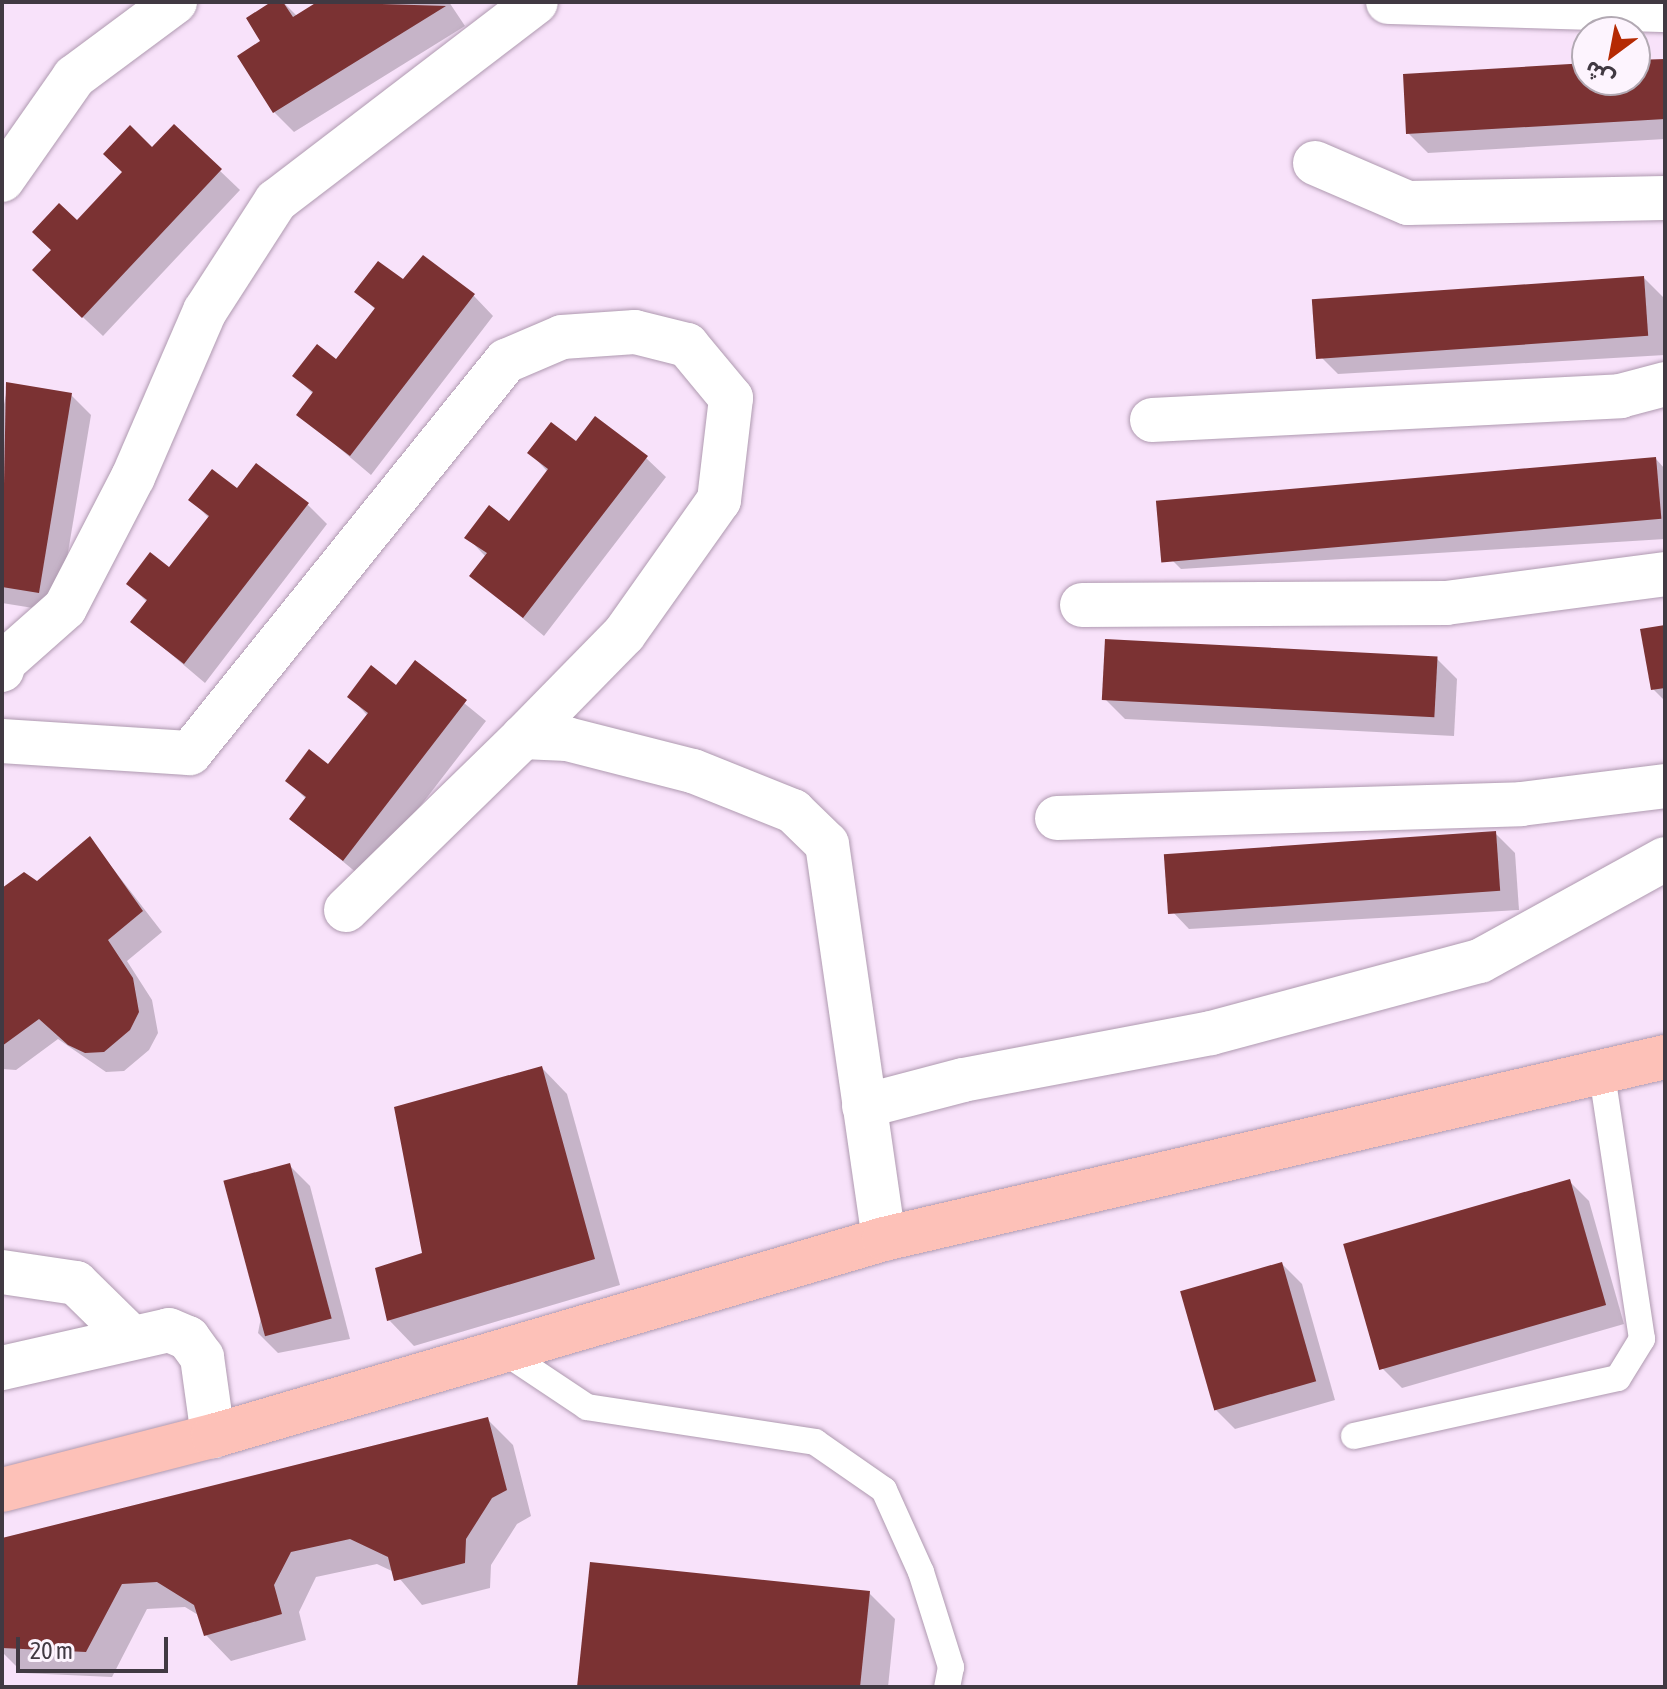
<!DOCTYPE html>
<html>
<head>
<meta charset="utf-8">
<style>
  body { margin:0 }
  #map { position:relative; width:1667px; height:1689px; overflow:hidden; background:#f8e2fa; font-family:"Asap Condensed","Noto Sans Arabic",sans-serif }
  div>[style] { position:absolute }
  .shadow>* { inset:0; background:#0003 }
  .building>* { inset:0; background:#7b3233; transform-origin:0 0 }
  .roads { filter:drop-shadow(0 0 2px #af9ab0) drop-shadow(0 0 2px #af9ab0) }
  .service>* { height:26px; margin:-13px; padding:0 13px; transform-origin:13px; border-radius:13px; background:#fff }
  .minor>* { height:44px; margin:-22px; padding:0 22px; transform-origin:22px; border-radius:22px; background:#fff }
  .primary>* { height:44px; margin:-22px; padding:0 22px; transform-origin:22px; border-radius:22px; background:#fdc1b8 }
  span { translate:-50% -50%; white-space:nowrap; text-align:center; line-height:1.15; -webkit-text-stroke:8px #fdf4fe; paint-order:stroke }
  .frame { position:absolute; inset:0; border:4px solid #413942; pointer-events:none }
  .north { position:absolute; left:1571px; top:16px; width:80px; height:80px; box-sizing:border-box; background:#fdf4fe; border:2px solid #b2a9b3; border-radius:50%; rotate:212deg; font-size:22px; font-weight:700; line-height:32px; text-align:center; color:#413942 }
  .north::after { content:''; display:block; margin:auto; width:28px; height:36px; background:#b52a03; clip-path:polygon(50% 0,100% 100%,50% 72%,0 100%) }
  .scale { position:absolute; left:16px; top:1637px; width:152px; height:36px; box-sizing:border-box; border:4px solid #413942; border-top:0; padding-left:10px; font-size:24px; line-height:28px; white-space:nowrap; color:#413942; -webkit-text-stroke:6px #fdf4fe; paint-order:stroke }
</style>
</head>
<body>
<div id="map">
  <div class="shadow">
    <div style="clip-path:polygon(275px 2px,283px 2px,298px 17px,321px 2px,449px 2px,465px 26px,294px 132px,274px 112px,239px 56px,263px 41px)"></div>
    <div style="clip-path:polygon(1665px 61px,1665px 139px,1428px 153px,1408px 133px,1587px 65px,1587px 80px,1635px 80px,1635px 62px)"></div>
    <div style="clip-path:polygon(174px 127px,240px 190px,103px 336px,54px 290px,77px 223px)"></div>
    <div style="clip-path:polygon(1644px 278px,1664px 298px,1665px 355px,1338px 374px,1318px 354px)"></div>
    <div style="clip-path:polygon(403px 282px,474px 296px,493px 316px,371px 475px,299px 414px,314px 395px,295px 376px,336px 362px,376px 310px,357px 292px)"></div>
    <div style="clip-path:polygon(8px 384px,71px 395px,91px 415px,58px 612px,2px 603px,2px 415px)"></div>
    <div style="clip-path:polygon(576px 444px,646px 458px,666px 477px,544px 636px,472px 576px,486px 557px,467px 537px,509px 523px,548px 472px,530px 453px)"></div>
    <div style="clip-path:polygon(1656px 459px,1665px 469px,1665px 539px,1181px 569px,1161px 549px)"></div>
    <div style="clip-path:polygon(237px 491px,308px 505px,327px 524px,205px 683px,133px 622px,148px 603px,129px 584px,170px 570px,210px 519px,191px 500px)"></div>
    <div style="clip-path:polygon(1665px 627px,1665px 701px,1653px 689px)"></div>
    <div style="clip-path:polygon(1437px 659px,1457px 679px,1454px 736px,1125px 719px,1105px 699px)"></div>
    <div style="clip-path:polygon(415px 663px,486px 721px,364px 879px,292px 819px,307px 800px,288px 781px,329px 767px,368px 716px,350px 697px,396px 688px)"></div>
    <div style="clip-path:polygon(1495px 833px,1515px 853px,1519px 910px,1189px 929px,1170px 909px)"></div>
    <div style="clip-path:polygon(90px 839px,162px 932px,127px 961px,152px 1000px,158px 1033px,149px 1050px,124px 1071px,106px 1072px,58px 1039px,16px 1070px,2px 1069px,2px 890px,37px 883px)"></div>
    <div style="clip-path:polygon(542px 1068px,567px 1094px,620px 1285px,414px 1346px,389px 1320px)"></div>
    <div style="clip-path:polygon(290px 1166px,310px 1186px,350px 1339px,278px 1353px,258px 1333px)"></div>
    <div style="clip-path:polygon(1569px 1181px,1589px 1201px,1624px 1324px,1402px 1388px,1382px 1368px)"></div>
    <div style="clip-path:polygon(1282px 1264px,1302px 1284px,1335px 1400px,1235px 1429px,1215px 1409px)"></div>
    <div style="clip-path:polygon(488px 1420px,513px 1445px,531px 1516px,517px 1524px,491px 1565px,490px 1588px,422px 1605px,394px 1572px,377px 1564px,316px 1577px,299px 1612px,306px 1640px,231px 1661px,206px 1635px,200px 1616px,185px 1607px,147px 1609px,112px 1677px,23px 1673px,2px 1652px,2px 1540px)"></div>
    <div style="clip-path:polygon(869px 1593px,895px 1619px,888px 1687px,579px 1687px)"></div>
  </div>
  <div class="building">
    <div style="clip-path:polygon(271px 2px,283px 2px,293px 17px,317px 2px,446px 6px,273px 113px,237px 56px,260px 41px,246px 18px)"></div>
    <div style="clip-path:polygon(1665px 59px,1665px 119px,1406px 134px,1403px 74px,1587px 63px,1587px 80px,1635px 80px,1635px 60px)"></div>
    <div style="clip-path:polygon(174px 124px,222px 169px,82px 318px,32px 270px,51px 250px,32px 232px,59px 203px,77px 220px,122px 172px,103px 154px,130px 125px,152px 147px)"></div>
    <div style="clip-path:polygon(423px 255px,475px 294px,350px 456px,296px 415px,313px 392px,292px 376px,317px 344px,336px 359px,375px 308px,354px 292px,378px 261px,403px 279px)"></div>
    <div style="left:1644px;top:276px;width:60px;height:333px;rotate:86deg"></div>
    <div style="clip-path:polygon(6px 382px,72px 393px,39px 593px,2px 587px)"></div>
    <div style="clip-path:polygon(595px 416px,648px 456px,523px 618px,469px 576px,487px 553px,464px 538px,489px 505px,509px 521px,548px 469px,527px 453px,551px 422px,576px 441px)"></div>
    <div style="left:1656px;top:457px;width:62px;height:502px;rotate:85deg"></div>
    <div style="clip-path:polygon(256px 463px,309px 503px,184px 664px,130px 622px,147px 600px,126px 584px,150px 552px,169px 567px,209px 516px,188px 500px,212px 469px,237px 488px)"></div>
    <div style="clip-path:polygon(1665px 625px,1665px 688px,1651px 690px,1640px 629px)"></div>
    <div style="left:1105px;top:639px;width:333px;height:61px;rotate:3deg"></div>
    <div style="clip-path:polygon(415px 660px,467px 700px,343px 861px,289px 819px,306px 797px,285px 781px,309px 749px,328px 764px,368px 713px,347px 697px,371px 665px,396px 685px)"></div>
    <div style="left:1496px;top:831px;width:60px;height:333px;rotate:86deg"></div>
    <div style="clip-path:polygon(90px 836px,143px 911px,108px 940px,133px 978px,139px 1012px,130px 1030px,104px 1052px,85px 1053px,68px 1045px,39px 1019px,2px 1046px,2px 888px,24px 872px,37px 881px)"></div>
    <div style="clip-path:polygon(542px 1066px,595px 1259px,387px 1321px,375px 1268px,422px 1253px,394px 1107px)"></div>
    <div style="left:290px;top:1163px;width:161px;height:69px;rotate:75deg"></div>
    <div style="left:1570px;top:1179px;width:131px;height:236px;rotate:74deg"></div>
    <div style="left:1282px;top:1262px;width:124px;height:106px;rotate:74deg"></div>
    <div style="clip-path:polygon(488px 1417px,507px 1490px,492px 1498px,466px 1539px,465px 1563px,394px 1581px,388px 1557px,350px 1539px,291px 1552px,274px 1585px,282px 1614px,204px 1636px,194px 1605px,157px 1582px,122px 1584px,86px 1652px,2px 1648px,2px 1538px)"></div>
    <div style="clip-path:polygon(590px 1562px,870px 1591px,860px 1687px,577px 1687px)"></div>
  </div>
  <div class="roads">
    <div class="service">
      <div style="left:506px;top:1353px;width:97px;rotate:33.7deg"></div>
      <div style="left:587px;top:1407px;width:231px;rotate:8.7deg"></div>
      <div style="left:815px;top:1442px;width:84px;rotate:34.8deg"></div>
      <div style="left:884px;top:1490px;width:90px;rotate:65.7deg"></div>
      <div style="left:921px;top:1572px;width:100px;rotate:72.5deg"></div>
      <div style="left:951px;top:1667px;width:20px;rotate:101deg"></div>
      <div style="left:1354px;top:1436px;width:270px;rotate:-12.4deg"></div>
      <div style="left:1618px;top:1378px;width:46px;rotate:-58.4deg"></div>
      <div style="left:1642px;top:1339px;width:273px;rotate:-98.6deg"></div>
    </div>
    <div class="minor">
      <div style="left:1388px;top:2px;width:277px;rotate:1.7deg"></div>
      <div style="left:1315px;top:163px;width:101px;rotate:23.3deg"></div>
      <div style="left:1408px;top:203px;width:257px;rotate:-1.1deg"></div>
      <div style="left:2px;top:180px;width:126px;rotate:-55deg"></div>
      <div style="left:74px;top:77px;width:126px;rotate:-36.6deg"></div>
      <div style="left:1152px;top:420px;width:469px;rotate:-2.9deg"></div>
      <div style="left:1620px;top:396px;width:47px;rotate:-14.9deg"></div>
      <div style="left:1082px;top:605px;width:364px;rotate:-0.3deg"></div>
      <div style="left:1446px;top:603px;width:221px;rotate:-7.5deg"></div>
      <div style="left:2px;top:670px;width:8px;rotate:-76deg"></div>
      <div style="left:4px;top:662px;width:81px;rotate:-41.5deg"></div>
      <div style="left:65px;top:608px;width:148px;rotate:-62.6deg"></div>
      <div style="left:133px;top:477px;width:181px;rotate:-66.6deg"></div>
      <div style="left:205px;top:311px;width:131px;rotate:-57.2deg"></div>
      <div style="left:276px;top:201px;width:327px;rotate:-37.4deg"></div>
      <div style="left:2px;top:741px;width:188px;rotate:3.7deg"></div>
      <div style="left:190px;top:753px;width:504px;rotate:-51.13deg"></div>
      <div style="left:506px;top:361px;width:61px;rotate:-23.2deg"></div>
      <div style="left:562px;top:337px;width:73px;rotate:-3.9deg"></div>
      <div style="left:635px;top:332px;width:54px;rotate:14deg"></div>
      <div style="left:687px;top:345px;width:69px;rotate:50.3deg"></div>
      <div style="left:731px;top:398px;width:103px;rotate:96.7deg"></div>
      <div style="left:719px;top:500px;width:164px;rotate:125.3deg"></div>
      <div style="left:624px;top:634px;width:144px;rotate:134.4deg"></div>
      <div style="left:1057px;top:818px;width:464px;rotate:-1.7deg"></div>
      <div style="left:1521px;top:804px;width:145px;rotate:-7.1deg"></div>
      <div style="left:346px;top:910px;width:248px;rotate:-44.3deg"></div>
      <div style="left:523px;top:737px;width:44px;rotate:2.6deg"></div>
      <div style="left:567px;top:739px;width:130px;rotate:14.3deg"></div>
      <div style="left:693px;top:771px;width:108px;rotate:21.8deg"></div>
      <div style="left:793px;top:811px;width:47px;rotate:44.1deg"></div>
      <div style="left:827px;top:844px;width:399px;rotate:81.8deg"></div>
      <div style="left:864px;top:1106px;width:102px;rotate:-14.7deg"></div>
      <div style="left:963px;top:1080px;width:252px;rotate:-10.7deg"></div>
      <div style="left:1211px;top:1033px;width:278px;rotate:-15deg"></div>
      <div style="left:1480px;top:961px;width:211px;rotate:-28.9deg"></div>
      <div style="left:2px;top:1272px;width:75px;rotate:8.5deg"></div>
      <div style="left:76px;top:1283px;width:76px;rotate:44.5deg"></div>
      <div style="left:2px;top:1368px;width:171px;rotate:-12.8deg"></div>
      <div style="left:169px;top:1330px;width:21px;rotate:23deg"></div>
      <div style="left:188px;top:1338px;width:24px;rotate:54deg"></div>
      <div style="left:202px;top:1357px;width:80px;rotate:82.1deg"></div>
    </div>
    <div class="primary">
      <div style="left:2px;top:1490px;width:218px;rotate:-14.4deg"></div>
      <div style="left:213px;top:1436px;width:699px;rotate:-16.36deg"></div>
      <div style="left:884px;top:1239px;width:802px;rotate:-13.12deg"></div>
    </div>
  </div>
  <div class="frame"></div>
  <div class="north">ش</div>
  <div class="scale">20 m</div>
</div>
</body>
</html>
